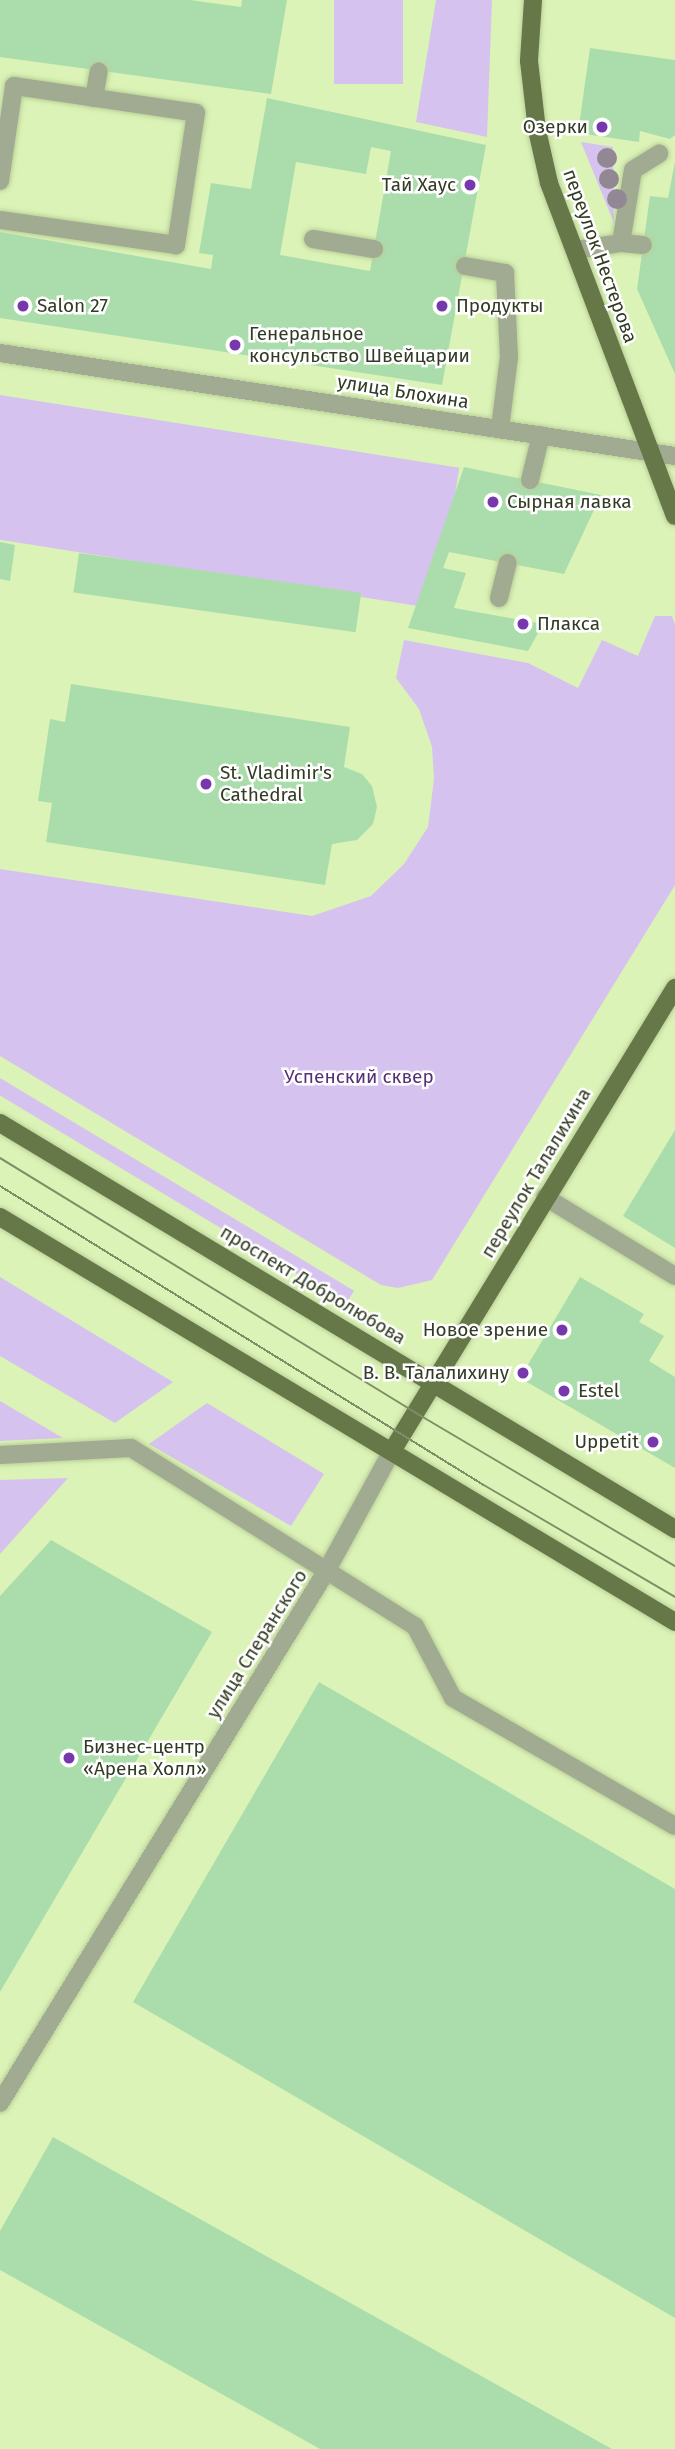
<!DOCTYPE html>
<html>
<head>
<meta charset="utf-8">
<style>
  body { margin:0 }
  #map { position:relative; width:675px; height:2449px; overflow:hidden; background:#dbf3b6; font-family:"Fira Sans",sans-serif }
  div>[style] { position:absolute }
  .green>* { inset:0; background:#d6c2ee; transform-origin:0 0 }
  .building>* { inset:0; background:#abddac; transform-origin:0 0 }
  .roads { filter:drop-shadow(0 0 2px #b9ce99) drop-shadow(0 0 2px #b9ce99) }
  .service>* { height:18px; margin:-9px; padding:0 9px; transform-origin:9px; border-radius:9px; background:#a1ab91 }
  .minor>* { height:18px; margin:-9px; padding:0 9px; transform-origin:9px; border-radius:9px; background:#a1ab91 }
  .primary>* { height:18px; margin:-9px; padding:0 9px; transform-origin:9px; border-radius:9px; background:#667748 }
  .tram>* { height:2px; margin:-1px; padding:0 1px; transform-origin:1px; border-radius:1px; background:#7e8e65 }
  .trees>* { width:20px; height:20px; margin:-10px; border-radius:50%; background:#918893 }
  .dots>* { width:19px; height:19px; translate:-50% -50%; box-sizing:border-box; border:4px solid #fff; border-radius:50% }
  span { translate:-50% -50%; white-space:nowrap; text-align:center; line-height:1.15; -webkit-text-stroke:5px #fff; paint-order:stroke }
  .poi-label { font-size:19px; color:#323b23 }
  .right { translate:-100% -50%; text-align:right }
  .left { translate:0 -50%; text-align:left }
  .street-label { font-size:19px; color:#323b23 }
  .park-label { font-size:19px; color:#543076 }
</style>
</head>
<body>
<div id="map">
  <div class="green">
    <div style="left:334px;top:0;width:69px;height:84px"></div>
    <div style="clip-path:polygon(436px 0,492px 0,487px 137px,416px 122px)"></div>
    <div style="clip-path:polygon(581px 142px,613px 147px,614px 223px)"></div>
    <div style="left:0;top:395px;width:465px;height:143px;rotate:9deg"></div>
    <div style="clip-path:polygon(655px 616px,672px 616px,675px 625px,675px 885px,432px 1280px,398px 1288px,381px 1285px,0 1056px,0 869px,312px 916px,371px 896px,404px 864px,428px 827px,434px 779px,432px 747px,419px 709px,396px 678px,404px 640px,528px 663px,578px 688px,602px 640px,638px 656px)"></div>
    <div style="left:0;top:1078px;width:413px;height:15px;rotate:31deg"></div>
    <div style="clip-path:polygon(0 1277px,173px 1382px,115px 1423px,0 1356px)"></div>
    <div style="clip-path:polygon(0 1401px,63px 1438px,0 1441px)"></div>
    <div style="clip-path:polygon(207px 1403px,324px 1474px,291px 1526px,149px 1444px)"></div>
    <div style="clip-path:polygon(68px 1478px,0 1554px,0 1480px)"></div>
  </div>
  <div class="building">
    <div style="clip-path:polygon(0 0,190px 0,241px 7px,242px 0,287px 0,271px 94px,0 57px)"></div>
    <div style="clip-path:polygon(590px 48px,675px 60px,675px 135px,670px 139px,640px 131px,639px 142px,578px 133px)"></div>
    <div style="clip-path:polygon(evenodd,267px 98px,486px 145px,442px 385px,0 318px,0 232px,211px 269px,213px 255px,199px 253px,211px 183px,251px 189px,267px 98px,371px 147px,391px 151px,370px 271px,280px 255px,296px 162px,366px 174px,371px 147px)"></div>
    <div style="clip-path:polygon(675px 162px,675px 374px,637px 289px,650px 196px,668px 198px)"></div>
    <div style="clip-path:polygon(464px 467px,601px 495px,564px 574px,449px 552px,443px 568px,466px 573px,454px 608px,543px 624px,528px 651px,408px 628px)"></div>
    <div style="clip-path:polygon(0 542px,15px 545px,10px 581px,0 579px)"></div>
    <div style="left:79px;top:553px;width:285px;height:40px;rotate:8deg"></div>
    <div style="clip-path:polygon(71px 684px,350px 727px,344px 767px,362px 774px,372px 786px,377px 807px,373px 824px,357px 840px,332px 844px,325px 885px,46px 842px,52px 803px,38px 801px,50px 719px,65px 722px)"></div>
    <div style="clip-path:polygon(675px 1130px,675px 1248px,623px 1216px)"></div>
    <div style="clip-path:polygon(580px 1277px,644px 1314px,639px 1322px,664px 1336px,649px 1361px,675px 1377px,675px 1468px,520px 1378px)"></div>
    <div style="clip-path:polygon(51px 1540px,212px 1632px,0 1992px,0 1596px)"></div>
    <div style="clip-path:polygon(319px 1682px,675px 1889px,675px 2318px,133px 2002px)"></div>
    <div style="clip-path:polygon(53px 2137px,612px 2449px,320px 2449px,0 2270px,0 2231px)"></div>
  </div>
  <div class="roads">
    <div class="service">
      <div style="left:94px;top:98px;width:27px;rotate:-80deg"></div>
      <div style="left:0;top:181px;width:96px;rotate:-81.6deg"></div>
      <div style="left:14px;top:86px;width:184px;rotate:8.4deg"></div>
      <div style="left:196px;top:113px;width:134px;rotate:98.6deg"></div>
      <div style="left:176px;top:245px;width:178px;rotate:-171.9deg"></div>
      <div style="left:313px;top:239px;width:62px;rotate:9.3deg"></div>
      <div style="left:621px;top:243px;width:74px;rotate:-80.7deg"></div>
      <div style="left:633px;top:170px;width:31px;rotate:-32deg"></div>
      <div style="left:576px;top:250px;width:46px;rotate:-8.8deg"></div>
      <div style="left:621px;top:243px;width:22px;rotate:5deg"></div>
      <div style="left:465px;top:266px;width:41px;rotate:9.9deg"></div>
      <div style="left:505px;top:273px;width:84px;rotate:87.3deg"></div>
      <div style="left:509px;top:357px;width:72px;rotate:97.2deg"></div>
      <div style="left:530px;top:480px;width:46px;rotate:-76.3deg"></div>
      <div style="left:499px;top:598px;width:36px;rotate:-76deg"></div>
      <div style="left:545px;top:1197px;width:152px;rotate:31.3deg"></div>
      <div style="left:0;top:1455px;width:131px;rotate:-3.1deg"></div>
      <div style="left:131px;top:1448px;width:335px;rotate:32.1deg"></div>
      <div style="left:415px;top:1626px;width:81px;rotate:62.2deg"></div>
      <div style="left:453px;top:1698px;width:256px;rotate:30deg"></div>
    </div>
    <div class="minor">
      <div style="left:0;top:353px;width:683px;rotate:8.68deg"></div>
      <div style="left:0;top:2103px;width:625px;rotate:-58.47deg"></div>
      <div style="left:327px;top:1570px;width:136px;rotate:-61.4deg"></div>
    </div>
    <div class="primary">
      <div style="left:533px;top:0;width:61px;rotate:93.8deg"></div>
      <div style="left:529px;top:61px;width:69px;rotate:83.4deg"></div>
      <div style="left:537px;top:130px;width:54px;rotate:77.2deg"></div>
      <div style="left:549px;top:183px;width:356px;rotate:69.3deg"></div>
      <div style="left:0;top:1123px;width:788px;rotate:31.03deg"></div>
      <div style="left:0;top:1217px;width:787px;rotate:30.96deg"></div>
      <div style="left:392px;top:1451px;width:543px;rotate:-58.57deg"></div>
    </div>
  </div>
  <div class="tram">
    <div style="left:0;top:1158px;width:488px;rotate:31.5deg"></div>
    <div style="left:416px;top:1413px;width:301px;rotate:30.6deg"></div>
    <div style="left:0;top:1186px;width:567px;rotate:31.73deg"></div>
    <div style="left:482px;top:1484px;width:224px;rotate:30.3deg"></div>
  </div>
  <div class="trees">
    <div style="left:607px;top:158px"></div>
    <div style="left:609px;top:179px"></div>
    <div style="left:617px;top:199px"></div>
  </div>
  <div class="dots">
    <div style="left:602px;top:127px;background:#7738ad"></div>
    <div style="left:470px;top:185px;background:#7738ad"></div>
    <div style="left:23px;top:306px;background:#7738ad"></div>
    <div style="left:442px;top:306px;background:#7738ad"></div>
    <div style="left:235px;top:345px;background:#7738ad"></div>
    <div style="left:493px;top:502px;background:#7738ad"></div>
    <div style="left:523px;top:624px;background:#7738ad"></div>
    <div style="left:206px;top:784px;background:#7738ad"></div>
    <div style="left:562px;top:1330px;background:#7738ad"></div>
    <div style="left:523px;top:1373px;background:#7738ad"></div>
    <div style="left:564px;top:1391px;background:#7738ad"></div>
    <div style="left:653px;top:1442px;background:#7738ad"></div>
    <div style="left:69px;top:1758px;background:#7738ad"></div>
  </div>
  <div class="poi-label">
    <span class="right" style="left:588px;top:127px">Озерки</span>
    <span class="right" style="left:456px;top:185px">Тай Хаус</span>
    <span class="left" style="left:37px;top:306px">Salon 27</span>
    <span class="left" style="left:456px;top:306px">Продукты</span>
    <span class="left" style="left:249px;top:345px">Генеральное<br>консульство Швейцарии</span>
    <span class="left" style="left:507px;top:502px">Сырная лавка</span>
    <span class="left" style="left:537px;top:624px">Плакса</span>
    <span class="left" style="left:220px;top:784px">St. Vladimir's<br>Cathedral</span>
    <span class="right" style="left:548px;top:1330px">Новое зрение</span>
    <span class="right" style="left:509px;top:1373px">В. В. Талалихину</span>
    <span class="left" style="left:578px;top:1391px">Estel</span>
    <span class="right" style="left:639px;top:1442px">Uppetit</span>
    <span class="left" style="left:83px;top:1758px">Бизнес-центр<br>«Арена Холл»</span>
  </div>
  <div class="street-label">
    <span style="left:600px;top:256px;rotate:70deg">переулок Нестерова</span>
    <span style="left:403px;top:392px;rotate:9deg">улица Блохина</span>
    <span style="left:536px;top:1173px;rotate:-59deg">переулок Талалихина</span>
    <span style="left:313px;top:1285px;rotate:31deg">проспект Добролюбова</span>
    <span style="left:257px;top:1644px;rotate:-58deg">улица Сперанского</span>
  </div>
  <div class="park-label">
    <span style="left:359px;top:1077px">Успенский сквер</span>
  </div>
</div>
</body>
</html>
